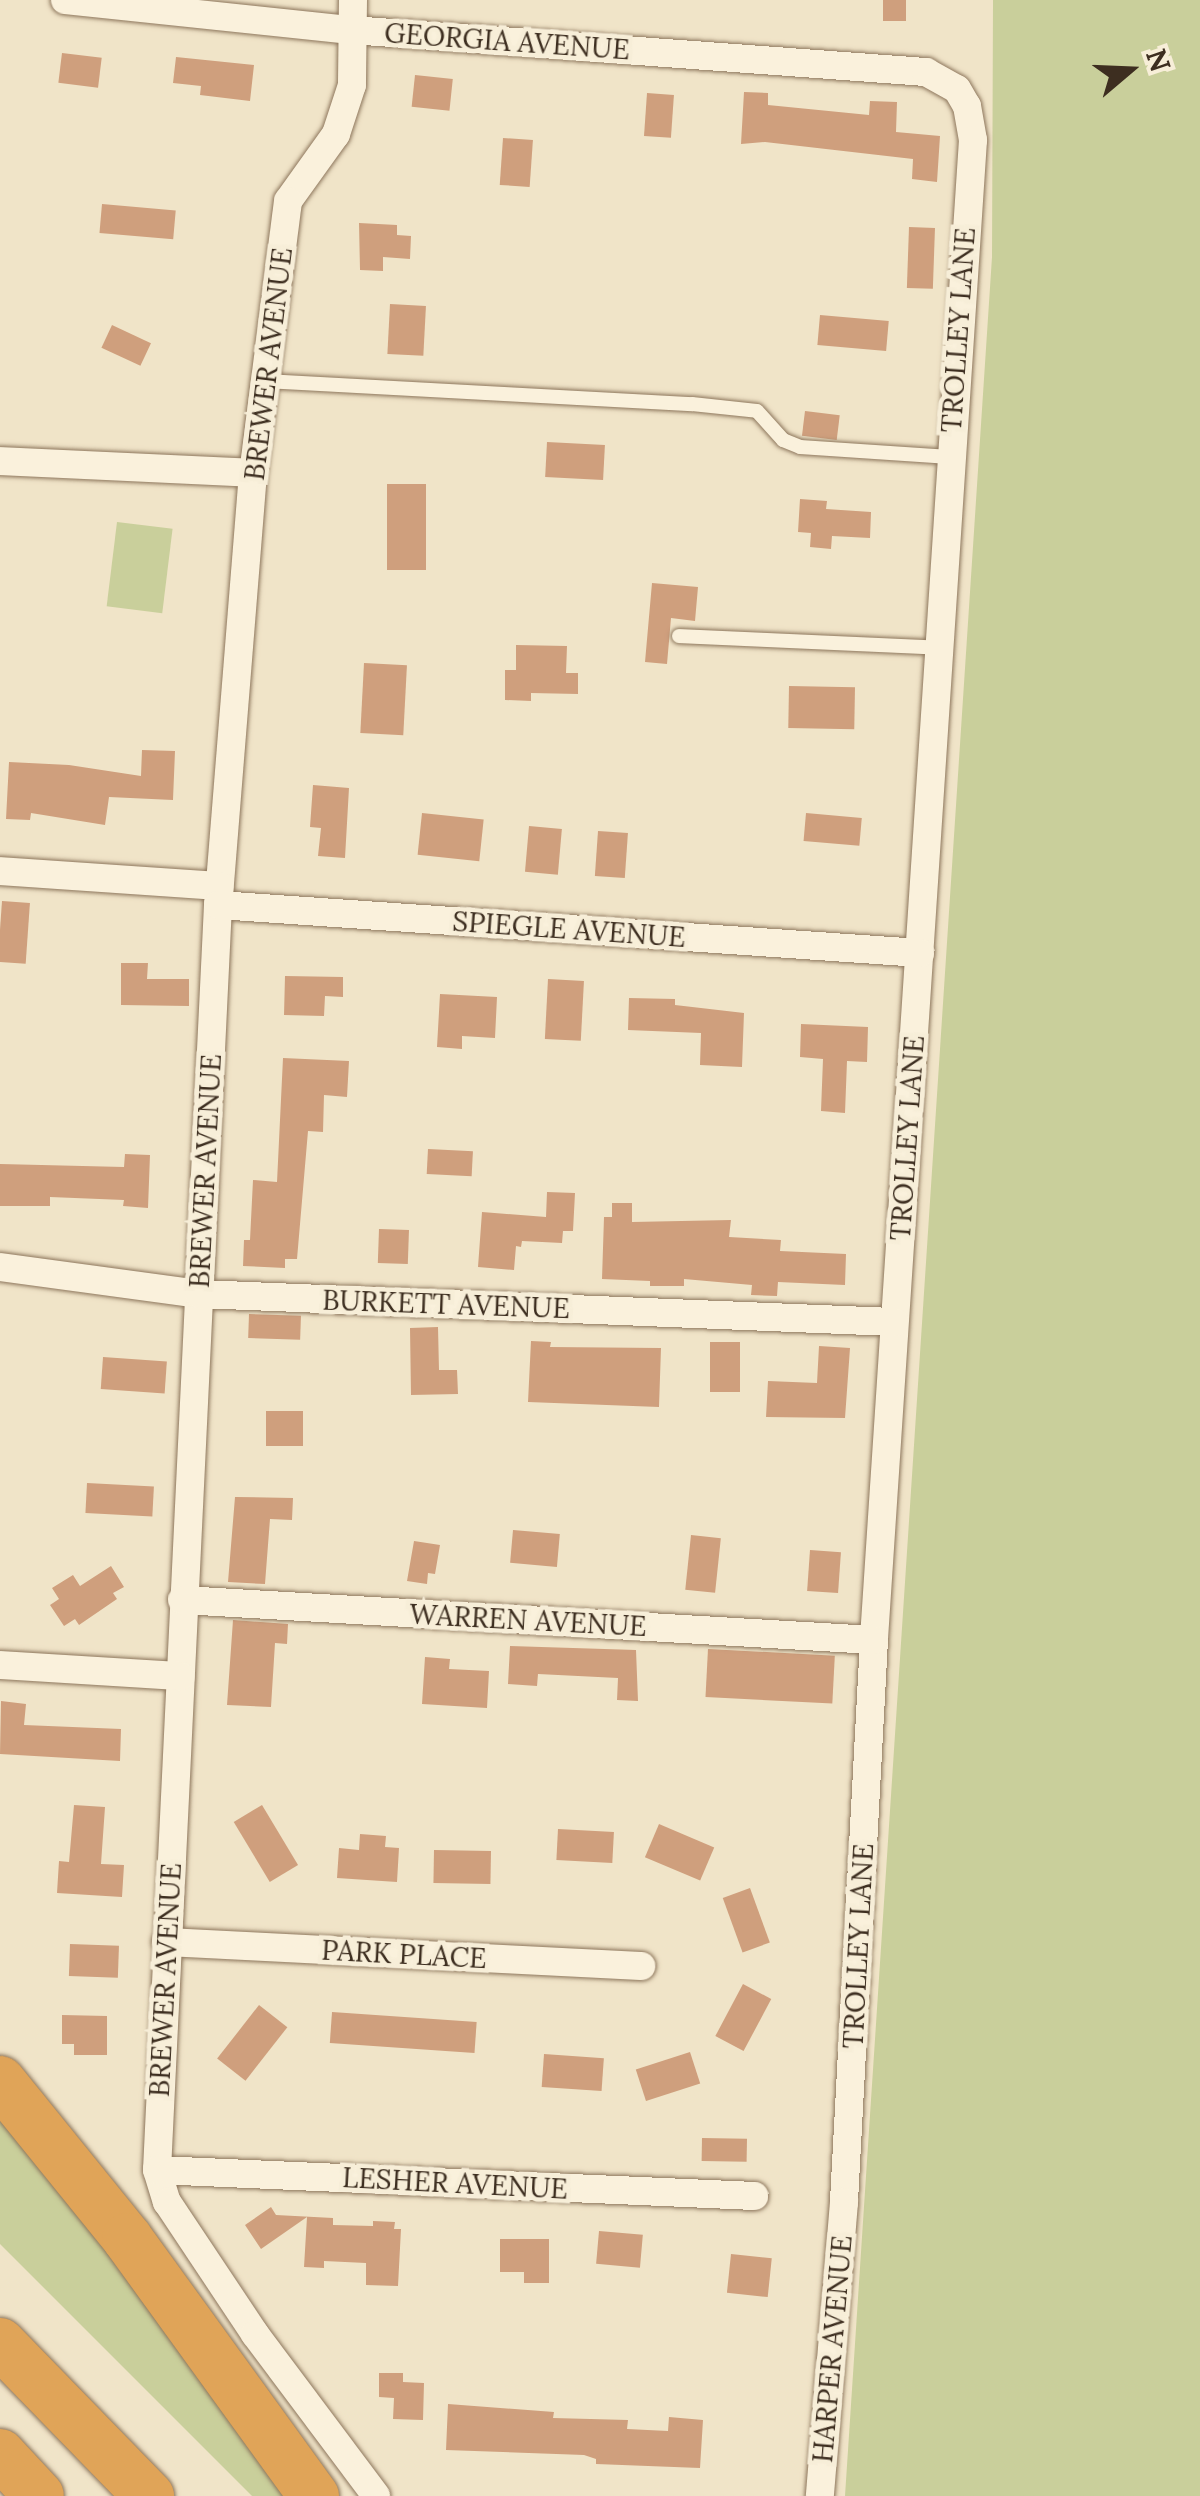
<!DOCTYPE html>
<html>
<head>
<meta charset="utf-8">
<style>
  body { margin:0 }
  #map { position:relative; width:1200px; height:2496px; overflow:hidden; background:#f0e4c8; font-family:Lora,serif }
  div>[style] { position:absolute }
  .green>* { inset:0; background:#c9cf9b; transform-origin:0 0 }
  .building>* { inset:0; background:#cf9f7d; transform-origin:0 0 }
  .roads { filter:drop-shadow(0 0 2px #8d765c) drop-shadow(0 0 2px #8d765c) }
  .lane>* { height:14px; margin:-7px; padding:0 7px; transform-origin:7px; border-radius:7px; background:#faf1dc }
  .street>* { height:28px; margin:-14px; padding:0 14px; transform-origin:14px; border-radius:14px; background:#faf1dc }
  .highway>* { height:50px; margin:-25px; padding:0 25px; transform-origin:25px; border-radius:25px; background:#e0a458 }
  span { translate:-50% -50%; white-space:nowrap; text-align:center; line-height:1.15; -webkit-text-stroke:9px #f7eed8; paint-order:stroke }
  .street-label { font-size:28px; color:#3d2e20 }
  .north { position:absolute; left:1080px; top:20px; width:100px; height:100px; -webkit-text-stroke:8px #f7eed8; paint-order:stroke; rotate:71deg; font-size:28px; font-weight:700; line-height:40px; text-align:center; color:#3d2e20 }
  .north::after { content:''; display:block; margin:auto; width:35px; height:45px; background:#3d2e20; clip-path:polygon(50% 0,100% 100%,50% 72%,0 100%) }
</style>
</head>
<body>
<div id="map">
  <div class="green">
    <div style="clip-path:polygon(993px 0,1200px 0,1200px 2496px,845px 2496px,992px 257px)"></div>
    <div style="left:117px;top:522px;width:56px;height:85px;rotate:7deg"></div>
    <div style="clip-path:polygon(0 2108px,294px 2496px,252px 2496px,0 2244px)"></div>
  </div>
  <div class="building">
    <div style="left:883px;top:0;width:23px;height:21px"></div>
    <div style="left:62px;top:53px;width:40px;height:30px;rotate:7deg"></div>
    <div style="clip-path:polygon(176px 57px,254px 65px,250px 101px,200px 95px,201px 86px,173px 83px)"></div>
    <div style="left:415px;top:75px;width:38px;height:32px;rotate:6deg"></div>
    <div style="clip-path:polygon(744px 92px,768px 93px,768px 105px,869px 115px,870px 101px,897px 102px,896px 132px,940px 136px,937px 182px,912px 179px,913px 159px,765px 142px,741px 144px)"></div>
    <div style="left:647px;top:93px;width:27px;height:43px;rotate:4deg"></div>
    <div style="left:503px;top:138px;width:30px;height:47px;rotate:4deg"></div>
    <div style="left:102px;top:204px;width:74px;height:29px;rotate:5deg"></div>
    <div style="clip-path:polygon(359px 223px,397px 225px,397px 235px,411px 236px,410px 259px,383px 257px,383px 271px,360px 270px)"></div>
    <div style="left:909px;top:227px;width:26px;height:61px;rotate:2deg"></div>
    <div style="left:390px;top:304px;width:36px;height:50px;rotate:3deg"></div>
    <div style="left:820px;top:315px;width:69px;height:30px;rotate:5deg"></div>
    <div style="left:112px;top:325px;width:43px;height:25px;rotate:25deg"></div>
    <div style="left:805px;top:411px;width:35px;height:25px;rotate:7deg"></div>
    <div style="left:547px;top:442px;width:58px;height:35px;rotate:3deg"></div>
    <div style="left:387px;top:484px;width:39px;height:86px"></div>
    <div style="clip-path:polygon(800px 499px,827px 501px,826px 509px,871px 512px,870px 538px,832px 536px,831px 549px,810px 547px,811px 533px,798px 532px)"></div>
    <div style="clip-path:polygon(652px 583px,698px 587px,695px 621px,671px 618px,667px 664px,645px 662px)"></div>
    <div style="clip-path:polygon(516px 645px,567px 646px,566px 673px,578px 673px,578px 694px,531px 693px,531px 701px,505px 700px,505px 670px,516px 670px)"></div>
    <div style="left:364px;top:663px;width:43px;height:70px;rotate:3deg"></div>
    <div style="left:789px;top:686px;width:66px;height:42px;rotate:1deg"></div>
    <div style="clip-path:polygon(142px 750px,175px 751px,173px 800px,109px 797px,105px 825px,31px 813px,30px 820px,6px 819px,9px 762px,69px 765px,141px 776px)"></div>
    <div style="clip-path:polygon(313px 785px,349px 788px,345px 858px,318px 856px,321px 828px,310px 827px)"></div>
    <div style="left:422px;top:813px;width:62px;height:42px;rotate:6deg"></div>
    <div style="left:806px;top:813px;width:56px;height:28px;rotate:5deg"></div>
    <div style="left:529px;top:826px;width:33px;height:46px;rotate:5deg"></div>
    <div style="left:598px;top:831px;width:30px;height:45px;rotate:4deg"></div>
    <div style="left:2px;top:901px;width:28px;height:61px;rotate:4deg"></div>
    <div style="clip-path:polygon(121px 963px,148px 963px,147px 979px,189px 979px,189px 1006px,121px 1005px)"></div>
    <div style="clip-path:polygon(285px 976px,343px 977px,343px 997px,325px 996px,324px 1016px,284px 1015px)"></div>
    <div style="left:548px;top:979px;width:36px;height:60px;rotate:3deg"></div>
    <div style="clip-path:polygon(440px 994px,497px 997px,495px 1038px,462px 1036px,462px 1049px,437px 1047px)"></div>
    <div style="clip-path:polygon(629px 998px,675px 999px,675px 1005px,744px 1013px,742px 1067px,700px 1065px,701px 1033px,628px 1030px)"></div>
    <div style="clip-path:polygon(801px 1024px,868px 1027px,867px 1062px,847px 1061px,845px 1113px,821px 1111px,823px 1059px,800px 1057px)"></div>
    <div style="clip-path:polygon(283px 1058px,349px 1061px,347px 1097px,324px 1095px,323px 1132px,308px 1131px,297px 1259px,285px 1259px,285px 1268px,243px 1266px,244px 1240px,250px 1240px,253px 1180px,277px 1182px)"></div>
    <div style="left:428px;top:1149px;width:45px;height:25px;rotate:3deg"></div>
    <div style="clip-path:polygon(125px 1154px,150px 1155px,148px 1208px,123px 1206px,124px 1200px,50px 1197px,50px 1206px,0 1206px,0 1164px,124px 1167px)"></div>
    <div style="clip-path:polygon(547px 1192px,575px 1193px,573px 1231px,563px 1231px,562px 1243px,522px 1241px,521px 1247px,516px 1246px,514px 1270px,478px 1267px,482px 1212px,546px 1217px)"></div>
    <div style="clip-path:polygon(612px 1203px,632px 1203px,632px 1222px,731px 1220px,729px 1237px,781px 1240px,780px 1251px,846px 1254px,845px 1285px,778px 1282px,777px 1296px,751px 1295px,752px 1285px,684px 1279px,684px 1286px,650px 1286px,650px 1281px,602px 1279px,604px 1217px,612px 1217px)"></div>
    <div style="left:379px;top:1229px;width:30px;height:34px;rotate:2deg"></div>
    <div style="left:249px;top:1314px;width:52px;height:24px;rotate:2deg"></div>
    <div style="clip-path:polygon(438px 1327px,439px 1370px,457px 1370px,458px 1394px,411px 1395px,410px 1328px)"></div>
    <div style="clip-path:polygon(531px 1341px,551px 1342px,550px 1347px,661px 1348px,659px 1407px,528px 1402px)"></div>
    <div style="left:710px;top:1342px;width:30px;height:50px"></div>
    <div style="clip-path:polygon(819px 1346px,850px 1348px,845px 1418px,766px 1417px,768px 1381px,817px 1383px)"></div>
    <div style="left:103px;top:1357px;width:64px;height:32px;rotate:4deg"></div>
    <div style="left:266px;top:1411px;width:37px;height:35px"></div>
    <div style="left:87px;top:1483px;width:67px;height:30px;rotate:3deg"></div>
    <div style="clip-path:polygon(235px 1497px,293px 1498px,292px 1520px,270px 1519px,265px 1584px,228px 1582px)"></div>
    <div style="left:513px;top:1530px;width:47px;height:33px;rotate:5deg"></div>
    <div style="left:691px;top:1535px;width:30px;height:55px;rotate:6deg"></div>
    <div style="clip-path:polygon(414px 1541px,440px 1545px,435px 1574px,428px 1573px,427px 1584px,407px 1581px)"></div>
    <div style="left:810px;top:1550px;width:31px;height:41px;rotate:4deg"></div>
    <div style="clip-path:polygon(111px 1566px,124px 1587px,113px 1593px,117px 1599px,79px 1625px,75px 1619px,64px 1626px,50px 1605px,59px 1599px,52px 1588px,73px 1575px,80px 1586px)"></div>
    <div style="clip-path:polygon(233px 1620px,288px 1624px,287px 1644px,275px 1643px,271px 1707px,227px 1705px)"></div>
    <div style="clip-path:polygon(510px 1646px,636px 1650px,638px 1701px,617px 1700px,618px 1678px,538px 1674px,537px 1686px,508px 1684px)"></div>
    <div style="left:708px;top:1649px;width:127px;height:48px;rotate:3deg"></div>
    <div style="clip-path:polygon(425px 1657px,450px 1659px,449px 1669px,489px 1671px,487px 1708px,422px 1704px)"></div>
    <div style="clip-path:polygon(1px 1701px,26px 1704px,24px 1725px,121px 1729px,120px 1761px,0 1754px)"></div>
    <div style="clip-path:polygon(74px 1805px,105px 1807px,101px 1864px,124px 1865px,122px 1897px,57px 1893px,59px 1861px,69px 1862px)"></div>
    <div style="left:262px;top:1805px;width:70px;height:33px;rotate:59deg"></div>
    <div style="left:659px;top:1824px;width:60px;height:36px;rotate:23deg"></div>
    <div style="left:558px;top:1829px;width:56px;height:31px;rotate:3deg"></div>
    <div style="clip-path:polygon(360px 1834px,386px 1836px,385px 1847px,399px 1848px,397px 1882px,337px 1878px,339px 1848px,359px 1850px)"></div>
    <div style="left:434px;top:1850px;width:57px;height:33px;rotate:1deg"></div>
    <div style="left:750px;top:1888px;width:58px;height:29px;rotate:70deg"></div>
    <div style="left:70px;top:1944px;width:49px;height:32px;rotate:2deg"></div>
    <div style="left:743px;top:1984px;width:32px;height:59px;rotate:28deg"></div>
    <div style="left:259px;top:2005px;width:36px;height:68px;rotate:38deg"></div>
    <div style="left:332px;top:2012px;width:145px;height:31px;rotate:4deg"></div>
    <div style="clip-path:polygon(62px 2015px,107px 2016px,107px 2055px,74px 2055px,74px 2044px,62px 2044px)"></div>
    <div style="left:690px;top:2052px;width:33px;height:57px;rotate:72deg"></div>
    <div style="left:544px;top:2054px;width:60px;height:33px;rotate:4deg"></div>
    <div style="left:702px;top:2138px;width:45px;height:23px;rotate:1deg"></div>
    <div style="clip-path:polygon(271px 2207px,276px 2215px,333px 2218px,333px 2225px,373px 2226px,373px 2221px,395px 2222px,394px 2229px,401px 2229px,398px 2286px,366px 2285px,366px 2263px,324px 2261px,324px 2268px,304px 2267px,307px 2217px,261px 2249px,245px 2225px)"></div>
    <div style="left:599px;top:2231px;width:44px;height:33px;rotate:5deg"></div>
    <div style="clip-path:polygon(500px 2239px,549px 2239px,549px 2283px,524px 2283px,524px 2272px,500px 2272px)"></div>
    <div style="left:731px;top:2254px;width:41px;height:39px;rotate:6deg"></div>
    <div style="clip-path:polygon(379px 2373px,403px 2373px,403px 2382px,424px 2383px,423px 2420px,393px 2419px,394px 2398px,379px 2397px)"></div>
    <div style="clip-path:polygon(448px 2404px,554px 2412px,553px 2418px,628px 2420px,627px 2429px,668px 2431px,669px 2417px,703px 2420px,700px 2468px,596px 2464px,596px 2459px,584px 2455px,446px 2450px)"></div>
  </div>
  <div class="roads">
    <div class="lane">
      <div style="left:265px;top:381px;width:428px;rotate:3.1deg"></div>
      <div style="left:692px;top:404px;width:65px;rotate:6.1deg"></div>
      <div style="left:757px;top:411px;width:39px;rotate:48deg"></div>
      <div style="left:783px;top:440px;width:18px;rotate:22deg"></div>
      <div style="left:800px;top:447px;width:150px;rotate:3.8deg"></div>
      <div style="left:679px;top:636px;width:260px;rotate:2.6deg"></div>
    </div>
    <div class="street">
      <div style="left:65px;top:0;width:288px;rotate:6deg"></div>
      <div style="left:351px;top:30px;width:577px;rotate:4.18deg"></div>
      <div style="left:926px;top:72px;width:35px;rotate:29deg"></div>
      <div style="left:957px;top:89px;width:20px;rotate:60deg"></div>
      <div style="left:967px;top:106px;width:35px;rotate:80deg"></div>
      <div style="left:973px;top:140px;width:1503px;rotate:93.78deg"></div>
      <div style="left:874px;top:1640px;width:563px;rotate:93.06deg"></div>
      <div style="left:844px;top:2202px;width:295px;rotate:94.7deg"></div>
      <div style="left:353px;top:0;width:85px;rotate:90.7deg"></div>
      <div style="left:352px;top:85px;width:52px;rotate:108.1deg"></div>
      <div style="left:336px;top:134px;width:82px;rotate:125.6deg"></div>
      <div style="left:288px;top:201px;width:274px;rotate:97.3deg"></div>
      <div style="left:253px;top:473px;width:433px;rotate:94.6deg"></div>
      <div style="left:218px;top:905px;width:1266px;rotate:92.76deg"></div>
      <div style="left:157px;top:2170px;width:34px;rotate:73deg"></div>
      <div style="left:167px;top:2202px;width:159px;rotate:56.3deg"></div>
      <div style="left:255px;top:2334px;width:202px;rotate:53.2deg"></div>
      <div style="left:0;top:461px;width:253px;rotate:2.7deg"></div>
      <div style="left:0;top:871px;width:220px;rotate:3.9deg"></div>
      <div style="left:218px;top:905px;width:704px;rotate:3.91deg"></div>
      <div style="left:0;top:1267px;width:201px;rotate:7.7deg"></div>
      <div style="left:199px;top:1294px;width:696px;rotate:2.31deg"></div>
      <div style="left:182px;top:1600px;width:693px;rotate:3.31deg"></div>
      <div style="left:0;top:1665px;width:181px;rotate:3.5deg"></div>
      <div style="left:166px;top:1942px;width:476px;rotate:2.9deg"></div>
      <div style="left:157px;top:2170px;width:598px;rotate:2.49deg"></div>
    </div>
    <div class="highway">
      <div style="left:0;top:2081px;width:202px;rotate:51deg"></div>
      <div style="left:127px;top:2238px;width:319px;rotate:54.1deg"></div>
      <div style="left:0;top:2343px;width:214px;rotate:45.8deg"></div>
      <div style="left:0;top:2454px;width:57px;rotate:47.1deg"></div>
    </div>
  </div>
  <div class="street-label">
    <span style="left:507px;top:41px;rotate:4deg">GEORGIA AVENUE</span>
    <span style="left:958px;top:330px;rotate:-86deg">TROLLEY LANE</span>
    <span style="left:268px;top:364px;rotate:-83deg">BREWER AVENUE</span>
    <span style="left:569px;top:929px;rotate:4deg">SPIEGLE AVENUE</span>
    <span style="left:907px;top:1138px;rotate:-86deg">TROLLEY LANE</span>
    <span style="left:205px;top:1171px;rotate:-87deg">BREWER AVENUE</span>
    <span style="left:446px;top:1304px;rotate:2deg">BURKETT AVENUE</span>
    <span style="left:528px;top:1620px;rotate:3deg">WARREN AVENUE</span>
    <span style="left:858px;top:1946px;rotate:-87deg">TROLLEY LANE</span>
    <span style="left:404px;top:1954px;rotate:3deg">PARK PLACE</span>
    <span style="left:165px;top:1980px;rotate:-87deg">BREWER AVENUE</span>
    <span style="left:455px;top:2183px;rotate:3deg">LESHER AVENUE</span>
    <span style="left:832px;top:2349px;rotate:-85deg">HARPER AVENUE</span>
  </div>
  <div class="north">N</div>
</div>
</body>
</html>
